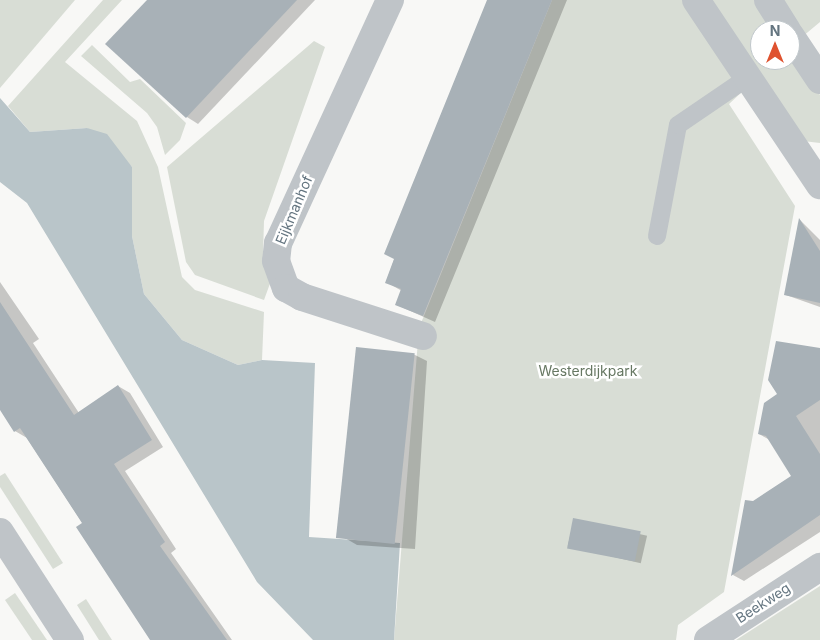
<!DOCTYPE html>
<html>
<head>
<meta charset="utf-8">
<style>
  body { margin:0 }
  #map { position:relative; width:820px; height:640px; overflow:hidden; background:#f8f8f6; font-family:Inter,sans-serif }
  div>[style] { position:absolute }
  .green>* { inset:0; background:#d8ddd5 }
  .water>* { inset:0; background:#b9c5c9 }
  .shadow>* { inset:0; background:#0003; transform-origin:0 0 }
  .building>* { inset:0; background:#a8b1b7; transform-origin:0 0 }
  .lane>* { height:18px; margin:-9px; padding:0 9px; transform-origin:9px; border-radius:9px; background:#bfc4c8 }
  .street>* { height:28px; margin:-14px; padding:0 14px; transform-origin:14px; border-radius:14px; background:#bfc4c8 }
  span { translate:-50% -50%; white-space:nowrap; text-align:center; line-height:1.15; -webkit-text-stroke:5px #fff; paint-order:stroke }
  .street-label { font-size:14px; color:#647580 }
  .park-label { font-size:14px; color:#677863 }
  .north { position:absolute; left:750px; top:20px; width:50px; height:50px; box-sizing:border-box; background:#fff; border:1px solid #c1c8cc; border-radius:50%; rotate:0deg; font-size:14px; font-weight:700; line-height:20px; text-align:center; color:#647580 }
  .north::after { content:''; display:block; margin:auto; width:18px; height:22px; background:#df522f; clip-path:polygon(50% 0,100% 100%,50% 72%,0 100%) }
</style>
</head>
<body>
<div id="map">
  <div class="green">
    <div style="clip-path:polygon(0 0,75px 0,0 88px)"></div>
    <div style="clip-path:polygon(103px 0,122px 0,65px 62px,137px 121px,158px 167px,182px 277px,195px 290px,264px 312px,262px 360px,238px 365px,182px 340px,144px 294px,132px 236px,132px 167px,87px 128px,30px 132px,8px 106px)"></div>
    <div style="clip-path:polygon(552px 0,820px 0,820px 22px,790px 47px,790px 30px,760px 30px,760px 60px,790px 60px,790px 49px,820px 95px,820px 143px,803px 141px,759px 76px,729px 104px,795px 206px,724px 592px,678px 625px,676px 640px,394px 640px,419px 328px)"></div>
    <div style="clip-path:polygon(314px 41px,325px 47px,264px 221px,263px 254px,272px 278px,264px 300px,195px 275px,186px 262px,167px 167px)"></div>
    <div style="clip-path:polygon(92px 45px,130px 82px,140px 79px,186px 123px,180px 140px,165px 155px,157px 127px,147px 113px,81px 56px)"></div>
    <div style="clip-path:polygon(5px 473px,63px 563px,53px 569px,0 487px,0 476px)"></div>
    <div style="clip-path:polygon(820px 586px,820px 640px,736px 640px)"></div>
    <div style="clip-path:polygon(15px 593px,47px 640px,32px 640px,5px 600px)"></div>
    <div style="clip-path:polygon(86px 599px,112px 640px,99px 640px,77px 605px)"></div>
  </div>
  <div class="water">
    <div style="clip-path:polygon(0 98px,30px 132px,87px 128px,107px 134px,132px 167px,132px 236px,144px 294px,182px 340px,238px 365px,262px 360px,315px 363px,309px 537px,400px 543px,394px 640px,313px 640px,257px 582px,27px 203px,0 182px)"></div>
  </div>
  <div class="shadow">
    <div style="clip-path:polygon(148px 0,315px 0,198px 124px,187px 117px)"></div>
    <div style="clip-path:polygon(488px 0,567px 0,435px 322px,397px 305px,402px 291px,386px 282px)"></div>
    <div style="clip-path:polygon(800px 220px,820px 240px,820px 307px,786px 295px)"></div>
    <div style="clip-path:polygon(0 282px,39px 339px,33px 343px,79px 413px,118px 386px,130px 393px,163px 447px,125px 471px,176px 549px,171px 553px,232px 640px,152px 640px,83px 524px,27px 438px,15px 431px,0 408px)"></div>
    <div style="clip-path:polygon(357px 349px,415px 355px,427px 361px,415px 549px,357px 545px,345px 538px)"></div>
    <div style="clip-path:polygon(820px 350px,820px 532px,744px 581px,733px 575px,753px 502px,792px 476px,770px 440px,759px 434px,779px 394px)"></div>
    <div style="left:574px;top:519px;width:75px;height:28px;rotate:13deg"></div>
  </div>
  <div class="building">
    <div style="clip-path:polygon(147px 0,297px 0,186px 118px,105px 44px)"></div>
    <div style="clip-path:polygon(487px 0,552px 0,423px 316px,395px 305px,401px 289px,385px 283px,394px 259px,384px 254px)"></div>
    <div style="clip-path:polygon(799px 218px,820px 251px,820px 303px,784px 295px)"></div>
    <div style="clip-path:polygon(0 302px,74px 415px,118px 385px,152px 440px,114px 464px,165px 542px,160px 546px,227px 640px,150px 640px,76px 527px,82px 523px,20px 428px,14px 432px,0 410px)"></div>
    <div style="clip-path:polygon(776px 341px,820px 348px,820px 400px,796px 416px,820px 454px,820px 515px,731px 576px,745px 500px,753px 501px,791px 476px,766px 436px,758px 434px,764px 403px,777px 394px,768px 380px)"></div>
    <div style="left:356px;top:347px;width:59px;height:192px;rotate:6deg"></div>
    <div style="left:573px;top:518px;width:69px;height:31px;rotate:11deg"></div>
  </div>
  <div class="lane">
    <div style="left:657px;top:236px;width:113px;rotate:-79.3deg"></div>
    <div style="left:678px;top:125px;width:83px;rotate:-34.3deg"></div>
  </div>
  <div class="street">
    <div style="left:390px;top:0;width:268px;rotate:114.7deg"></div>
    <div style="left:278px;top:243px;width:18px;rotate:96deg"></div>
    <div style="left:276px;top:261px;width:29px;rotate:70deg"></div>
    <div style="left:286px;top:288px;width:18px;rotate:29deg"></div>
    <div style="left:302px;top:297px;width:127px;rotate:17.9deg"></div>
    <div style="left:696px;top:0;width:223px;rotate:56.2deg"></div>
    <div style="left:768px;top:0;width:36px;rotate:58deg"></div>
    <div style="left:790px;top:35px;width:54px;rotate:56.3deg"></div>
    <div style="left:0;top:532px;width:129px;rotate:57.1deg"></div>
    <div style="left:708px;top:640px;width:134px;rotate:-33.1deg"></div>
  </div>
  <div class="street-label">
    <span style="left:294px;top:210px;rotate:-67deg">Eijkmanhof</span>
    <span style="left:763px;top:603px;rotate:-33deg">Beekweg</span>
  </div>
  <div class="park-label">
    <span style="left:588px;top:371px">Westerdijkpark</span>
  </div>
  <div class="north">N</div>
</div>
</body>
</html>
